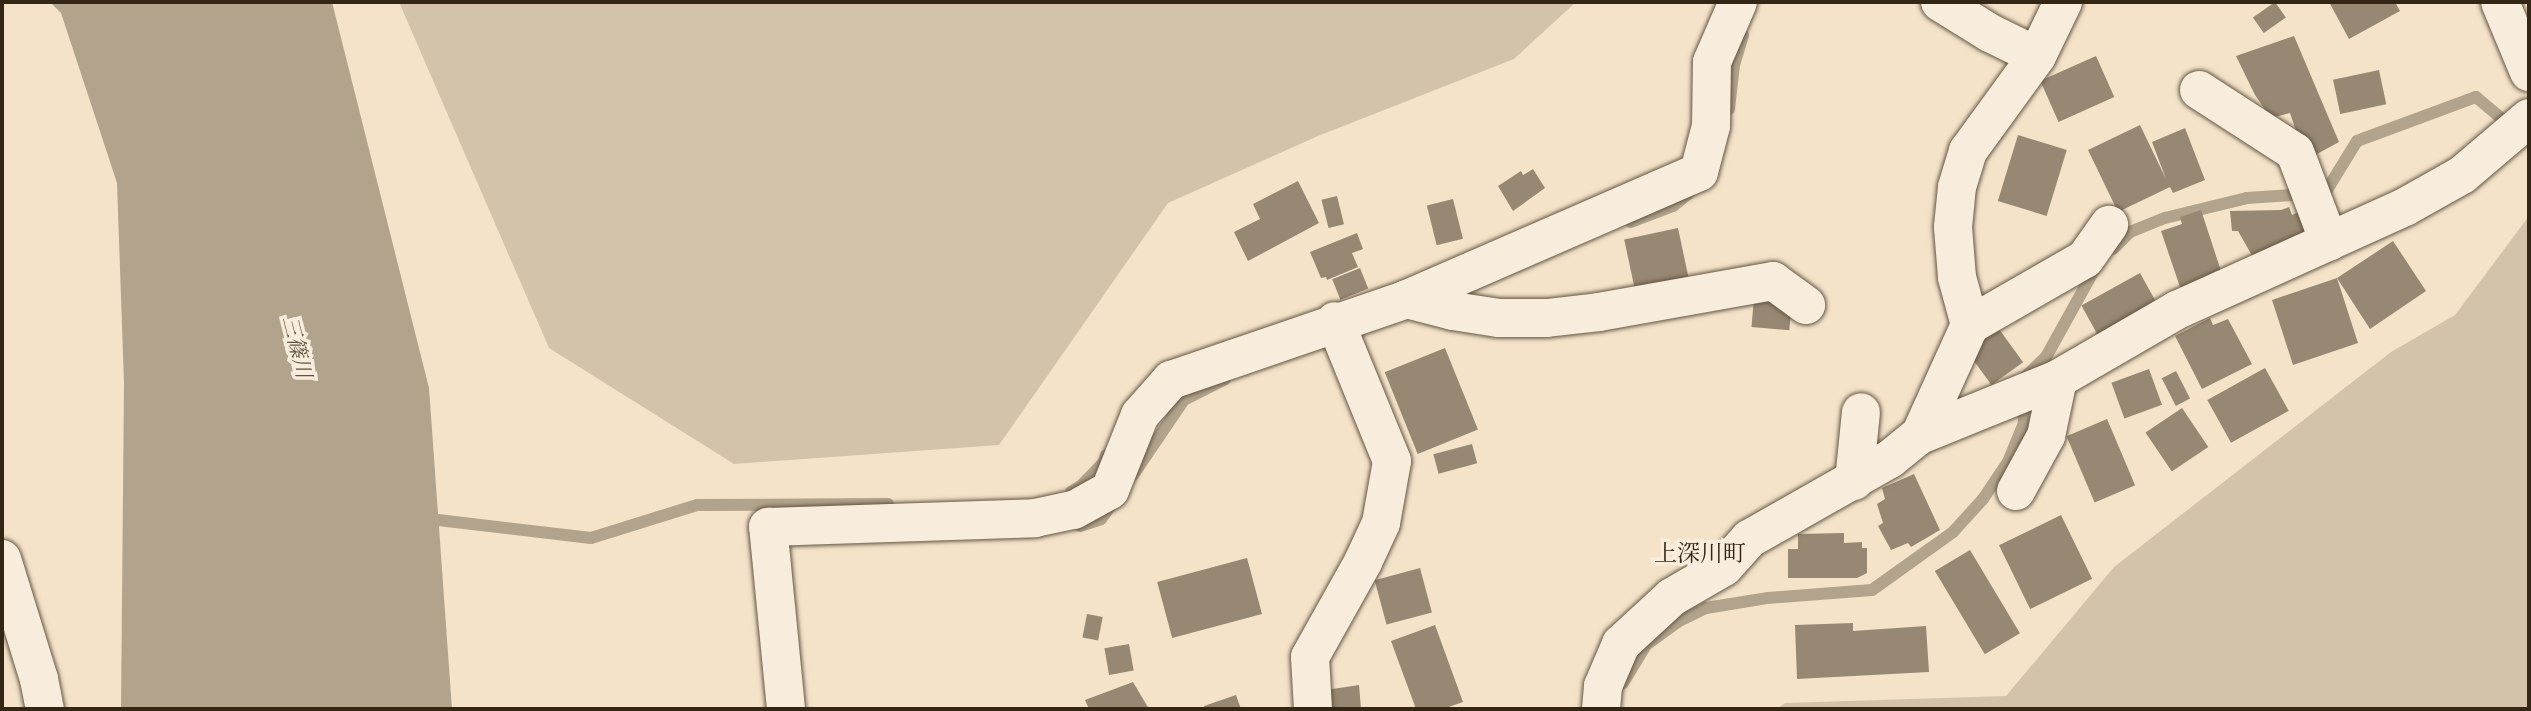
<!DOCTYPE html>
<html>
<head>
<meta charset="utf-8">
<style>
  body { margin:0 }
  #map { position:relative; width:2531px; height:711px; overflow:hidden; background:#f4e3c9; font-family:"IM FELL Great Primer","Noto Serif JP",serif }
  div>[style] { position:absolute }
  .green>* { inset:0; background:#d3c3aa }
  .water>* { inset:0; background:#b2a38c }
  .stream>* { height:12px; margin:-6px; padding:0 6px; transform-origin:6px; border-radius:6px; background:#b2a38c }
  .building>* { inset:0; background:#978873; transform-origin:0 0 }
  .roads { filter:drop-shadow(0 0 2px #635542) drop-shadow(0 0 2px #635542) }
  .minor>* { height:38px; margin:-19px; padding:0 19px; transform-origin:19px; border-radius:19px; background:#f8eddc }
  span { translate:-50% -50%; white-space:nowrap; text-align:center; line-height:1.15; -webkit-text-stroke:7px #f8eddc; paint-order:stroke }
  .water-label { font-size:21px; color:#5f523f; font-style:italic }
  .quarter-label { font-size:23px; color:#332615 }
  .frame { position:absolute; inset:0; border:4px solid #332615; pointer-events:none }
</style>
</head>
<body>
<div id="map">
  <div class="green">
    <div style="clip-path:polygon(399px 2px,1576px 2px,1514px 59px,1318px 136px,1168px 203px,999px 445px,734px 464px,549px 348px)"></div>
    <div style="clip-path:polygon(2529px 216px,2529px 709px,1777px 709px,1785px 703px,2006px 696px,2114px 567px,2391px 352px,2455px 315px)"></div>
  </div>
  <div class="water">
    <div style="clip-path:polygon(50px 2px,332px 2px,429px 388px,452px 709px,121px 709px,124px 383px,117px 183px,61px 13px)"></div>
  </div>
  <div class="stream">
    <div style="left:1729px;top:109px;width:44px;rotate:-83.5deg"></div>
    <div style="left:1734px;top:65px;width:31px;rotate:-73deg"></div>
    <div style="left:1631px;top:222px;width:45px;rotate:-20.9deg"></div>
    <div style="left:1673px;top:206px;width:21px;rotate:-39deg"></div>
    <div style="left:2113px;top:249px;width:24px;rotate:-45deg"></div>
    <div style="left:2130px;top:232px;width:38px;rotate:-22deg"></div>
    <div style="left:2165px;top:218px;width:84px;rotate:-13.7deg"></div>
    <div style="left:2247px;top:198px;width:78px;rotate:-3.7deg"></div>
    <div style="left:2325px;top:193px;width:61px;rotate:-58.4deg"></div>
    <div style="left:2357px;top:141px;width:127px;rotate:-20.3deg"></div>
    <div style="left:2476px;top:97px;width:48px;rotate:40deg"></div>
    <div style="left:2022px;top:380px;width:33px;rotate:-44deg"></div>
    <div style="left:2046px;top:357px;width:105px;rotate:-61deg"></div>
    <div style="left:1133px;top:475px;width:91px;rotate:-55.8deg"></div>
    <div style="left:1184px;top:400px;width:46px;rotate:-27.1deg"></div>
    <div style="left:1071px;top:492px;width:12px;rotate:-31deg"></div>
    <div style="left:1081px;top:486px;width:33px;rotate:-46deg"></div>
    <div style="left:1104px;top:462px;width:7px;rotate:-74deg"></div>
    <div style="left:438px;top:520px;width:154px;rotate:6.7deg"></div>
    <div style="left:591px;top:538px;width:111px;rotate:-17.3deg"></div>
    <div style="left:697px;top:505px;width:191px;rotate:-0.3deg"></div>
    <div style="left:1080px;top:526px;width:22px;rotate:-18deg"></div>
    <div style="left:1101px;top:519px;width:19px;rotate:-54deg"></div>
    <div style="left:1623px;top:683px;width:44px;rotate:-58.8deg"></div>
    <div style="left:1646px;top:645px;width:41px;rotate:-36deg"></div>
    <div style="left:1679px;top:621px;width:30px;rotate:-26deg"></div>
    <div style="left:1706px;top:608px;width:63px;rotate:-9.2deg"></div>
    <div style="left:1768px;top:598px;width:104px;rotate:-4.4deg"></div>
    <div style="left:1872px;top:590px;width:100px;rotate:-35.6deg"></div>
    <div style="left:1953px;top:532px;width:45px;rotate:-47.7deg"></div>
    <div style="left:1983px;top:499px;width:45px;rotate:-56deg"></div>
    <div style="left:2008px;top:462px;width:42px;rotate:-67.7deg"></div>
    <div style="left:2024px;top:423px;width:25px;rotate:-95deg"></div>
  </div>
  <div class="building">
    <div style="left:2275px;top:2px;width:19px;height:27px;rotate:55deg"></div>
    <div style="clip-path:polygon(2329px 2px,2395px 2px,2400px 11px,2349px 39px)"></div>
    <div style="clip-path:polygon(2294px 36px,2339px 142px,2306px 160px,2290px 113px,2271px 118px,2255px 95px,2236px 56px)"></div>
    <div style="left:2096px;top:56px;width:45px;height:61px;rotate:66deg"></div>
    <div style="left:2379px;top:70px;width:35px;height:47px;rotate:78deg"></div>
    <div style="clip-path:polygon(2140px 125px,2166px 179px,2152px 142px,2185px 128px,2205px 180px,2173px 193px,2170px 187px,2118px 212px,2088px 150px)"></div>
    <div style="left:2018px;top:135px;width:51px;height:69px;rotate:17deg"></div>
    <div style="clip-path:polygon(1533px 169px,1545px 188px,1513px 211px,1498px 186px,1521px 171px,1523px 175px)"></div>
    <div style="clip-path:polygon(1298px 181px,1319px 223px,1248px 261px,1234px 232px,1260px 219px,1253px 204px)"></div>
    <div style="left:1337px;top:196px;width:29px;height:16px;rotate:76deg"></div>
    <div style="left:1453px;top:199px;width:41px;height:27px;rotate:76deg"></div>
    <div style="clip-path:polygon(2289px 207px,2292px 215px,2301px 211px,2309px 231px,2254px 259px,2238px 231px,2232px 231px,2230px 211px,2281px 210px)"></div>
    <div style="clip-path:polygon(2201px 210px,2222px 274px,2180px 287px,2161px 231px,2182px 224px,2180px 217px)"></div>
    <div style="left:1678px;top:228px;width:72px;height:55px;rotate:78deg"></div>
    <div style="clip-path:polygon(1357px 233px,1363px 249px,1352px 253px,1358px 267px,1327px 280px,1326px 277px,1321px 278px,1310px 252px)"></div>
    <div style="clip-path:polygon(2393px 241px,2426px 291px,2370px 329px,2337px 278px,2358px 343px,2293px 365px,2272px 300px,2337px 278px)"></div>
    <div style="left:1360px;top:268px;width:22px;height:30px;rotate:68deg"></div>
    <div style="left:2140px;top:273px;width:38px;height:67px;rotate:61deg"></div>
    <div style="left:1754px;top:298px;width:38px;height:29px;rotate:5deg"></div>
    <div style="clip-path:polygon(2210px 318px,2213px 325px,2228px 319px,2252px 364px,2202px 389px,2175px 336px)"></div>
    <div style="left:1999px;top:329px;width:41px;height:39px;rotate:54deg"></div>
    <div style="left:1445px;top:348px;width:88px;height:65px;rotate:68deg"></div>
    <div style="left:2265px;top:368px;width:49px;height:66px;rotate:61deg"></div>
    <div style="left:2149px;top:369px;width:38px;height:40px;rotate:70deg"></div>
    <div style="left:2176px;top:371px;width:31px;height:16px;rotate:63deg"></div>
    <div style="left:2182px;top:408px;width:47px;height:44px;rotate:56deg"></div>
    <div style="left:2107px;top:419px;width:72px;height:44px;rotate:67deg"></div>
    <div style="left:1472px;top:444px;width:20px;height:40px;rotate:75deg"></div>
    <div style="clip-path:polygon(1914px 474px,1940px 530px,1911px 547px,1908px 543px,1891px 550px,1878px 526px,1883px 523px,1877px 504px,1885px 499px,1882px 488px)"></div>
    <div style="left:2061px;top:515px;width:71px;height:69px;rotate:64deg"></div>
    <div style="clip-path:polygon(1844px 533px,1844px 543px,1862px 542px,1862px 548px,1867px 548px,1867px 573px,1857px 578px,1788px 578px,1788px 549px,1798px 549px,1798px 534px)"></div>
    <div style="left:1970px;top:550px;width:97px;height:41px;rotate:59deg"></div>
    <div style="left:1247px;top:558px;width:58px;height:93px;rotate:75deg"></div>
    <div style="left:1420px;top:568px;width:46px;height:47px;rotate:75deg"></div>
    <div style="left:1087px;top:614px;width:16px;height:24px;rotate:11deg"></div>
    <div style="clip-path:polygon(1853px 623px,1853px 631px,1926px 626px,1929px 672px,1797px 679px,1795px 625px)"></div>
    <div style="clip-path:polygon(1435px 625px,1463px 702px,1443px 709px,1416px 709px,1391px 641px)"></div>
    <div style="left:1129px;top:644px;width:27px;height:25px;rotate:80deg"></div>
    <div style="clip-path:polygon(1133px 682px,1149px 709px,1089px 709px,1085px 700px)"></div>
    <div style="clip-path:polygon(1359px 685px,1361px 709px,1328px 709px,1326px 690px)"></div>
    <div style="clip-path:polygon(1236px 695px,1241px 709px,1205px 709px,1204px 706px)"></div>
  </div>
  <div class="roads">
    <div class="minor">
      <div style="left:1940px;top:2px;width:59px;rotate:31.8deg"></div>
      <div style="left:1990px;top:33px;width:52px;rotate:26.1deg"></div>
      <div style="left:2500px;top:2px;width:76px;rotate:67.5deg"></div>
      <div style="left:2199px;top:90px;width:114px;rotate:32.9deg"></div>
      <div style="left:2295px;top:152px;width:96px;rotate:69.3deg"></div>
      <div style="left:1407px;top:299px;width:48px;rotate:14.6deg"></div>
      <div style="left:1453px;top:311px;width:47px;rotate:8.7deg"></div>
      <div style="left:1499px;top:318px;width:48px"></div>
      <div style="left:1547px;top:318px;width:52px;rotate:-6.6deg"></div>
      <div style="left:1599px;top:312px;width:177px;rotate:-10.1deg"></div>
      <div style="left:1773px;top:281px;width:41px;rotate:36deg"></div>
      <div style="left:1970px;top:325px;width:133px;rotate:-29.9deg"></div>
      <div style="left:2085px;top:259px;width:42px;rotate:-54.8deg"></div>
      <div style="left:1920px;top:435px;width:121px;rotate:-65.6deg"></div>
      <div style="left:1970px;top:325px;width:50px;rotate:-105.2deg"></div>
      <div style="left:1957px;top:277px;width:50px;rotate:-94.6deg"></div>
      <div style="left:1953px;top:227px;width:40px;rotate:-84.3deg"></div>
      <div style="left:1957px;top:187px;width:38px;rotate:-73deg"></div>
      <div style="left:1968px;top:151px;width:117px;rotate:-54deg"></div>
      <div style="left:2037px;top:56px;width:60px;rotate:-64.3deg"></div>
      <div style="left:1854px;top:481px;width:69px;rotate:-84.2deg"></div>
      <div style="left:2016px;top:491px;width:63px;rotate:-61.4deg"></div>
      <div style="left:2046px;top:436px;width:58px;rotate:-78.1deg"></div>
      <div style="left:2px;top:559px;width:126px;rotate:72.9deg"></div>
      <div style="left:39px;top:679px;width:31px;rotate:79deg"></div>
      <div style="left:786px;top:709px;width:183px;rotate:-95.6deg"></div>
      <div style="left:768px;top:527px;width:267px;rotate:-1.9deg"></div>
      <div style="left:1035px;top:518px;width:40px;rotate:-12deg"></div>
      <div style="left:1074px;top:510px;width:41px;rotate:-29.1deg"></div>
      <div style="left:1110px;top:490px;width:81px;rotate:-68.2deg"></div>
      <div style="left:1140px;top:415px;width:47px;rotate:-48.5deg"></div>
      <div style="left:1171px;top:380px;width:250px;rotate:-18.9deg"></div>
      <div style="left:1407px;top:299px;width:318px;rotate:-23.5deg"></div>
      <div style="left:1699px;top:172px;width:48px;rotate:-75.4deg"></div>
      <div style="left:1711px;top:126px;width:64px;rotate:-89.1deg"></div>
      <div style="left:1712px;top:62px;width:65px;rotate:-66.6deg"></div>
      <div style="left:1313px;top:709px;width:52px;rotate:-93.3deg"></div>
      <div style="left:1310px;top:657px;width:109px;rotate:-60.8deg"></div>
      <div style="left:1363px;top:562px;width:43px;rotate:-65.2deg"></div>
      <div style="left:1381px;top:523px;width:63px;rotate:-79.9deg"></div>
      <div style="left:1392px;top:461px;width:151px;rotate:-112.2deg"></div>
      <div style="left:1601px;top:709px;width:23px;rotate:-85deg"></div>
      <div style="left:1603px;top:686px;width:46px;rotate:-66.8deg"></div>
      <div style="left:1621px;top:644px;width:69px;rotate:-42.7deg"></div>
      <div style="left:1672px;top:597px;width:60px;rotate:-30deg"></div>
      <div style="left:1724px;top:567px;width:38px;rotate:-48deg"></div>
      <div style="left:1749px;top:539px;width:162px;rotate:-29.6deg"></div>
      <div style="left:1890px;top:459px;width:38px;rotate:-39deg"></div>
      <div style="left:1920px;top:435px;width:149px;rotate:-22.1deg"></div>
      <div style="left:2058px;top:379px;width:138px;rotate:-30.1deg"></div>
      <div style="left:2177px;top:310px;width:250px;rotate:-24.3deg"></div>
      <div style="left:2405px;top:207px;width:65px;rotate:-29.3deg"></div>
      <div style="left:2462px;top:175px;width:88px;rotate:-40.4deg"></div>
    </div>
  </div>
  <div class="water-label">
    <span style="left:297px;top:347px;rotate:76deg">三篠川</span>
  </div>
  <div class="quarter-label">
    <span style="left:1700px;top:553px">上深川町</span>
  </div>
  <div class="frame"></div>
</div>
</body>
</html>
